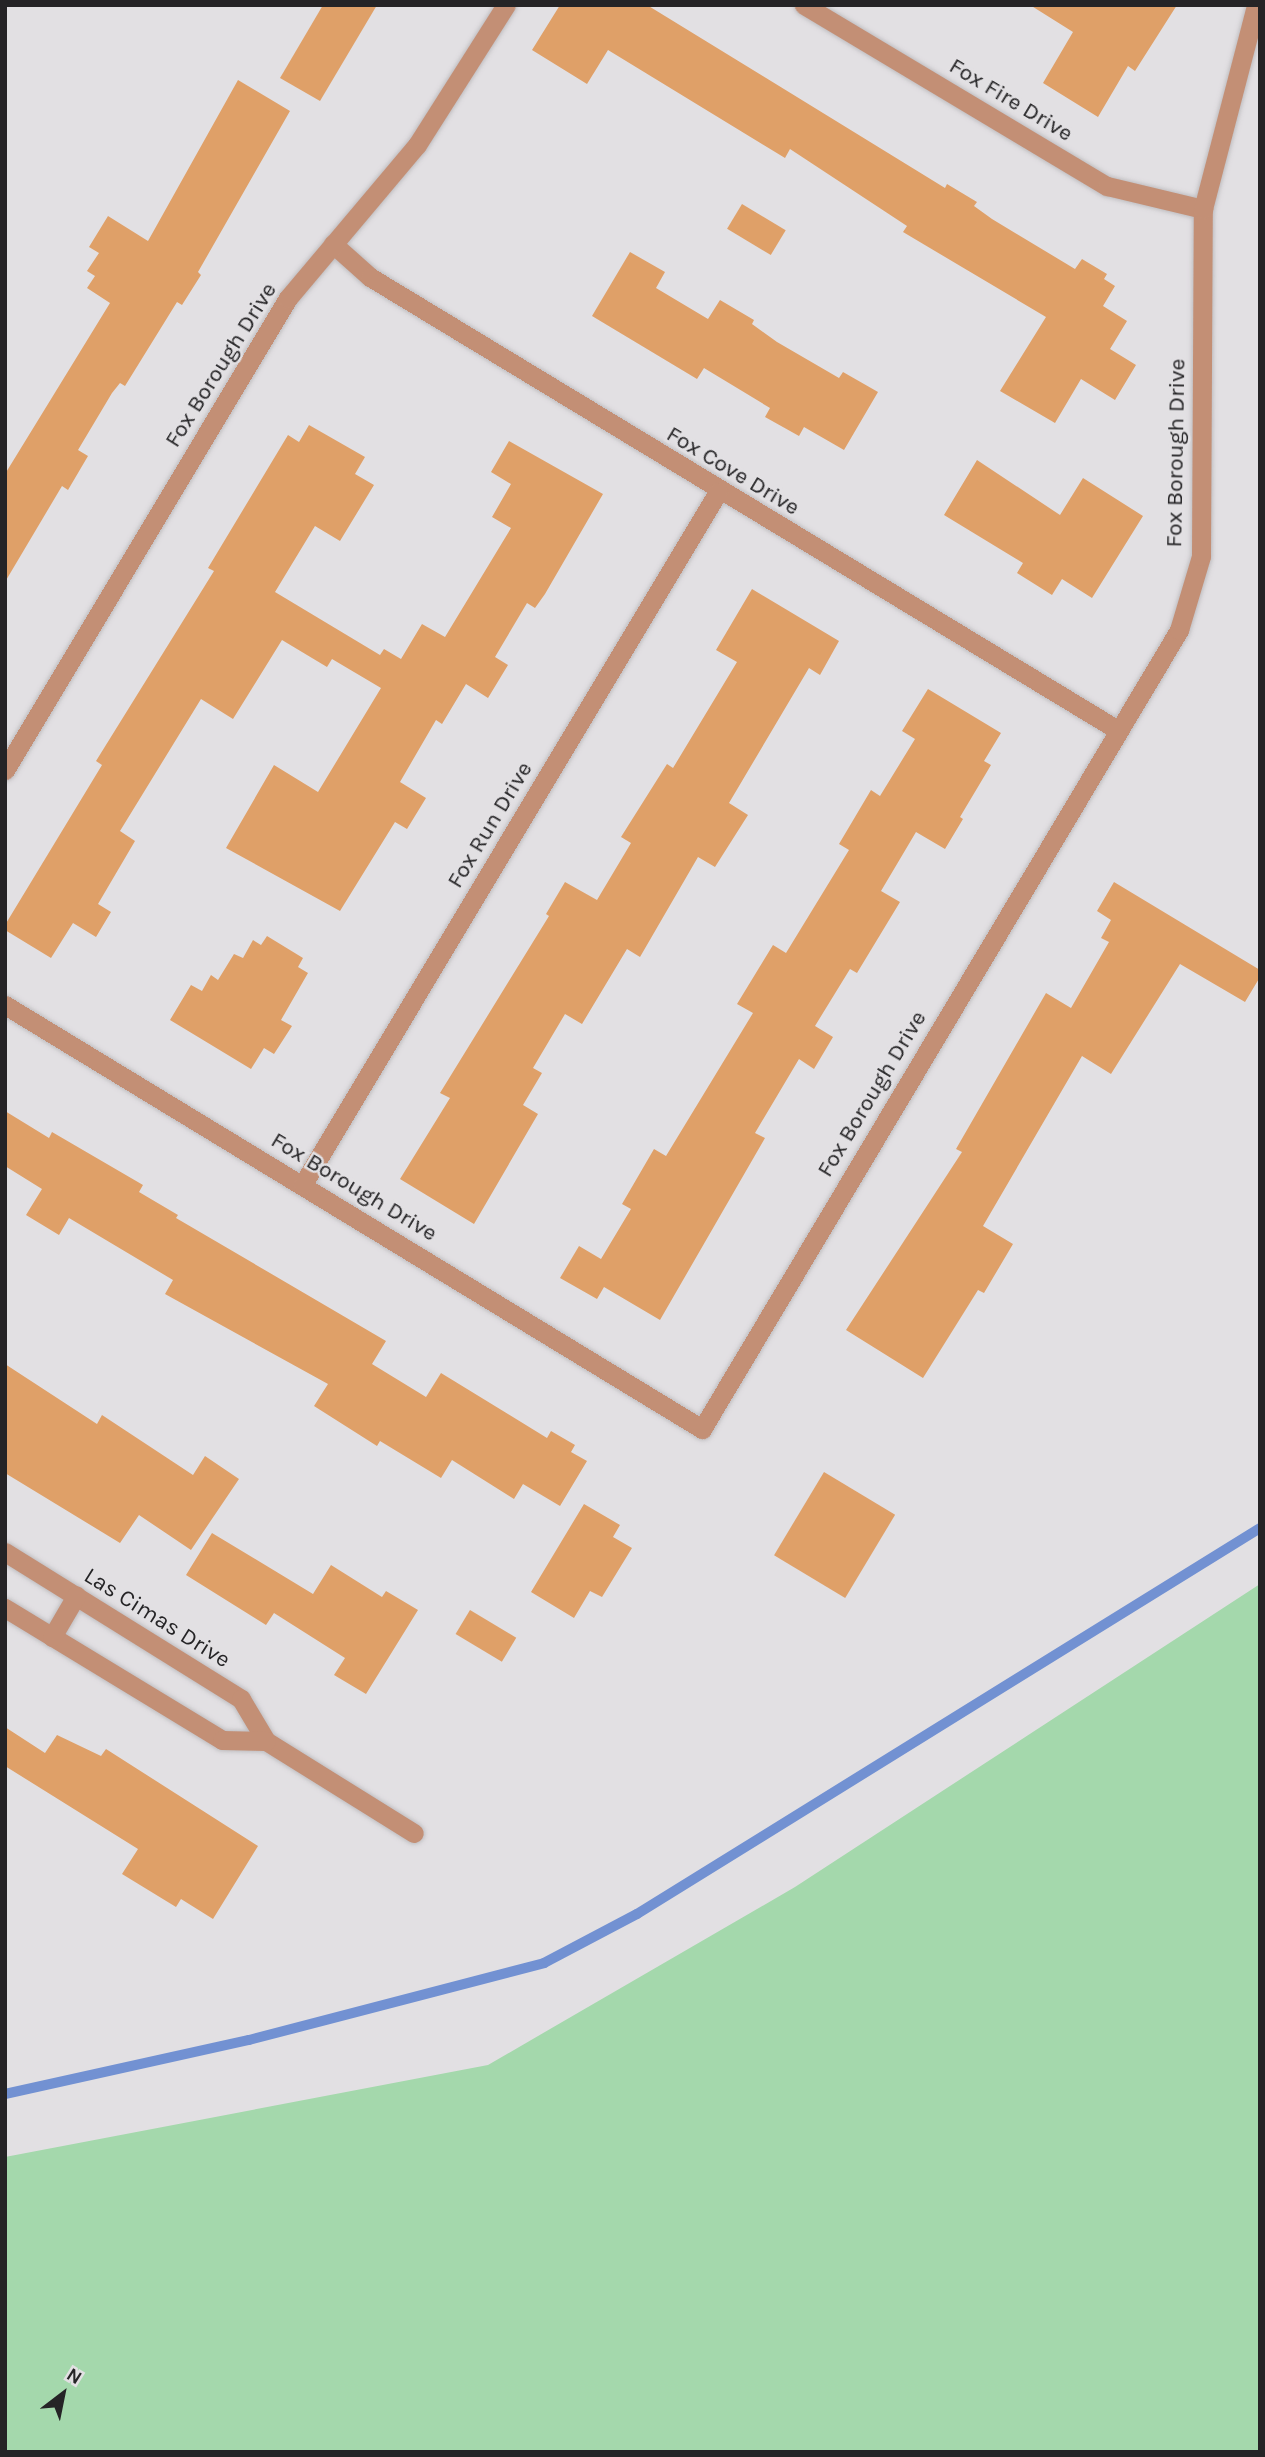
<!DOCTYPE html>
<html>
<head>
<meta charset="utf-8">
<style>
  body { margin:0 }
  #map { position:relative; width:1265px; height:2457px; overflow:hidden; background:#e2e0e3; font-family:Karla,sans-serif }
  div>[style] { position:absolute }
  .green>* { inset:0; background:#a4d8ac }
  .stream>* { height:10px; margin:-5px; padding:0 5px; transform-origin:5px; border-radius:5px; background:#7291d2 }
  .building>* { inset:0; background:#dfa068; transform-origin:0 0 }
  .roads { filter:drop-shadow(0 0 2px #c0bec1) drop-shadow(0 0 2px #c0bec1) }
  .minor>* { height:19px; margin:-9.5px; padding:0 9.5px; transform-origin:9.5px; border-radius:9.5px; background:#c38f75 }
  span { translate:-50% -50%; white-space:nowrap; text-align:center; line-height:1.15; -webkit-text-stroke:5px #e2e0e3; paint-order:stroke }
  .street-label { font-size:23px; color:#252426 }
  .frame { position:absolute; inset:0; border:7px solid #252426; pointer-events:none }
  .north { position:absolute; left:28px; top:2359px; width:70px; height:70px; -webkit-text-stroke:5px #e2e0e3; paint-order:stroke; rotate:32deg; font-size:19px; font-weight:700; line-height:28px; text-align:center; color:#252426 }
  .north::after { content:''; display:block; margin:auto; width:24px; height:32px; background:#252426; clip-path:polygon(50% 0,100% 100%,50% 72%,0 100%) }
</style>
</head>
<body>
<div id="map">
  <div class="green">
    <div style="clip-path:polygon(1260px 1584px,1260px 2452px,5px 2452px,5px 2157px,488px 2065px,795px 1887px)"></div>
  </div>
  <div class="stream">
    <div style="left:5px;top:2094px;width:250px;rotate:-12.5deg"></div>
    <div style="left:249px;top:2040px;width:305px;rotate:-14.6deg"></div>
    <div style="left:544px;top:1963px;width:105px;rotate:-27.8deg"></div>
    <div style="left:637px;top:1914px;width:733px;rotate:-31.78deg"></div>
  </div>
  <div class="building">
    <div style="clip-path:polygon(323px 5px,377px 5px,320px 101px,280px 78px)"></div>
    <div style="clip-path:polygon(560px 5px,647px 5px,945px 188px,947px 184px,977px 202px,974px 206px,992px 219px,1075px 269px,1082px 259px,1107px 274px,1104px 279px,1115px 286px,1103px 306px,1127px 321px,1110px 349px,1136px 365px,1115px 400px,1081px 379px,1055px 423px,1000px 391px,1046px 317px,903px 232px,907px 226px,790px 149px,785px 158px,608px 50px,587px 84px,532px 50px)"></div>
    <div style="clip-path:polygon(1030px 5px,1177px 5px,1135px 71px,1128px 66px,1098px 117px,1043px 83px,1073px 32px)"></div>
    <div style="clip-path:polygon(238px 80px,290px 111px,198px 272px,201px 275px,182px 305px,177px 302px,125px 386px,120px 383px,112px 393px,78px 450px,88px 456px,68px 490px,62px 486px,5px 582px,5px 474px,110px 303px,87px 288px,95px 276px,87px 271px,99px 253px,89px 247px,108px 216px,148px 241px)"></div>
    <div style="left:742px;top:204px;width:51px;height:29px;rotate:31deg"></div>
    <div style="clip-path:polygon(630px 252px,665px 272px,656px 288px,708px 319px,720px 300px,754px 320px,752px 324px,777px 342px,839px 378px,843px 372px,878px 392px,844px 450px,804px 427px,799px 436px,765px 417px,770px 408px,704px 368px,697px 379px,592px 316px)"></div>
    <div style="clip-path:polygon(309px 425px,365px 457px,355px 474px,374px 485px,340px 541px,315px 526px,275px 592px,380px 655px,384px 649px,401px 659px,422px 624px,445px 637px,511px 528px,492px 517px,511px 484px,491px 472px,509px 441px,603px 494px,545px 594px,535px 608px,527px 603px,495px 657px,508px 665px,488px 698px,466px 684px,442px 724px,436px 720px,400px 782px,426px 798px,407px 829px,395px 822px,340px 911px,226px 848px,274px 765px,318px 792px,381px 688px,332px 659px,327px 667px,282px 640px,233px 719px,201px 699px,120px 831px,135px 841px,98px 904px,111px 912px,96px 937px,73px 923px,51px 958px,5px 930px,5px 925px,102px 765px,96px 761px,214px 571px,208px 568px,288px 435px,299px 442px)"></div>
    <div style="clip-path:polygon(977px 460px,1060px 515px,1083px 478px,1143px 516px,1092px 598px,1062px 579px,1052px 595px,1017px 573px,1023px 563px,944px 515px)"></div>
    <div style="clip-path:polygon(752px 589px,839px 641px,820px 675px,809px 668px,729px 803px,748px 815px,715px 867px,698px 857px,640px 957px,627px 949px,582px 1024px,565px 1014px,533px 1068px,542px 1073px,523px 1105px,538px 1114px,474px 1224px,400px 1179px,450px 1098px,440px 1093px,549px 916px,546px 914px,565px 882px,597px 900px,631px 843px,621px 837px,667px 764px,673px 768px,737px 662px,716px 650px)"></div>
    <div style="clip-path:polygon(928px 689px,1001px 733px,984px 761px,991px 765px,960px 817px,963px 819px,945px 849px,916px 832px,881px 891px,900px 902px,857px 973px,850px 969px,815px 1026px,833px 1037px,814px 1069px,799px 1059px,755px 1133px,765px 1138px,660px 1320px,604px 1287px,597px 1299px,560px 1278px,579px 1246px,601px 1259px,631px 1209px,622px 1204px,654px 1149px,666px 1156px,753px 1013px,737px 1004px,773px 945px,786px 953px,849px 850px,839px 844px,871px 790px,880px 796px,915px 739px,902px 731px)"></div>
    <div style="clip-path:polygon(1114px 882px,1260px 970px,1260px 977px,1245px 1002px,1180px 964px,1111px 1074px,1082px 1056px,983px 1226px,1013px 1244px,984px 1293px,978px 1290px,923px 1378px,846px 1330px,962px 1152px,956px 1149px,1046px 993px,1071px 1008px,1109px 942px,1101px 938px,1111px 920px,1097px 911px)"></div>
    <div style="clip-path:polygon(267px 936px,303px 958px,298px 967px,308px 973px,281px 1020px,292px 1026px,274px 1054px,264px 1048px,251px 1069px,170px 1020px,191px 985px,202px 991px,211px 975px,218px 980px,234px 954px,243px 958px,253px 940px,261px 945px)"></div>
    <div style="clip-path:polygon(5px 1111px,49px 1138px,52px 1132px,143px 1185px,139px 1192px,178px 1215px,176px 1218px,386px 1341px,372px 1364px,426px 1397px,441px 1373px,547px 1438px,551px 1431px,575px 1445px,571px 1452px,587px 1461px,560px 1506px,523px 1484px,514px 1499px,452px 1460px,441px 1478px,380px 1441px,377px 1446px,314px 1406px,328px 1384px,165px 1294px,173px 1280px,69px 1218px,59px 1235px,26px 1215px,42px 1189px,5px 1166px)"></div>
    <div style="clip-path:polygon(5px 1364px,97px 1424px,102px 1415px,193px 1475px,205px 1456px,239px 1479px,191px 1550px,139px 1515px,120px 1543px,5px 1473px)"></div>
    <div style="left:824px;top:1472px;width:83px;height:97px;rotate:31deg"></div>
    <div style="clip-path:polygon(584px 1504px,620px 1525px,613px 1537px,632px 1548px,602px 1597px,590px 1591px,574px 1618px,531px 1592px)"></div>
    <div style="clip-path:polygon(212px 1533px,313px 1594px,331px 1565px,382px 1597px,386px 1591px,418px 1610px,366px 1694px,334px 1675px,345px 1658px,274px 1613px,266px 1625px,186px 1575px)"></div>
    <div style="left:470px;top:1610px;width:54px;height:28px;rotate:31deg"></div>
    <div style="clip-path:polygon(5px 1727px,45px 1753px,57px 1735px,101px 1756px,106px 1749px,258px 1846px,213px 1919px,181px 1899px,176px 1907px,122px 1874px,138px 1849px,5px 1766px)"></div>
  </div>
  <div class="roads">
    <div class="minor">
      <div style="left:804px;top:5px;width:353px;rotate:30.9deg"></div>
      <div style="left:1107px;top:186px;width:99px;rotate:13.5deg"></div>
      <div style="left:333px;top:244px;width:50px;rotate:41.7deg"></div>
      <div style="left:370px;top:277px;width:872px;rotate:31.21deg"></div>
      <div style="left:5px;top:770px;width:550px;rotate:-59.05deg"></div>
      <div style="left:288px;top:298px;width:200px;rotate:-49.9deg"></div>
      <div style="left:417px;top:145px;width:166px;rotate:-57.6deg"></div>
      <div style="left:5px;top:1005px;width:816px;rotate:31.31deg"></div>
      <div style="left:702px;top:1429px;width:931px;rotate:-59.16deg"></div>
      <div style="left:1179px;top:630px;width:77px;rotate:-73.4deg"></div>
      <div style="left:1201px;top:556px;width:347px;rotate:-89.7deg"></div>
      <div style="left:1203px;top:209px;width:211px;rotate:-75.4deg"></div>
      <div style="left:303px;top:1184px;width:807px;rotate:-59.05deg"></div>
      <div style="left:5px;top:1552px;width:278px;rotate:31.9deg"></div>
      <div style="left:241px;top:1699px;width:49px;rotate:59.2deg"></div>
      <div style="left:266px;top:1741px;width:174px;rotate:31.9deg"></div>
      <div style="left:5px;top:1608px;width:254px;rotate:31.3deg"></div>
      <div style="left:222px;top:1740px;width:44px;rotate:1.3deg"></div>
      <div style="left:52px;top:1637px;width:48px;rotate:-59.7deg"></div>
    </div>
  </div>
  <div class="street-label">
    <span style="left:1011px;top:100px;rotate:31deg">Fox Fire Drive</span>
    <span style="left:221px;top:365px;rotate:-58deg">Fox Borough Drive</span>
    <span style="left:1176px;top:453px;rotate:-89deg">Fox Borough Drive</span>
    <span style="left:733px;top:471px;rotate:31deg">Fox Cove Drive</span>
    <span style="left:490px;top:825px;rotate:-59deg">Fox Run Drive</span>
    <span style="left:872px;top:1094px;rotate:-59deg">Fox Borough Drive</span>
    <span style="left:354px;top:1187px;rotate:31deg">Fox Borough Drive</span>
    <span style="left:157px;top:1618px;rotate:32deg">Las Cimas Drive</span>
  </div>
  <div class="frame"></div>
  <div class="north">N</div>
</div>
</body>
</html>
